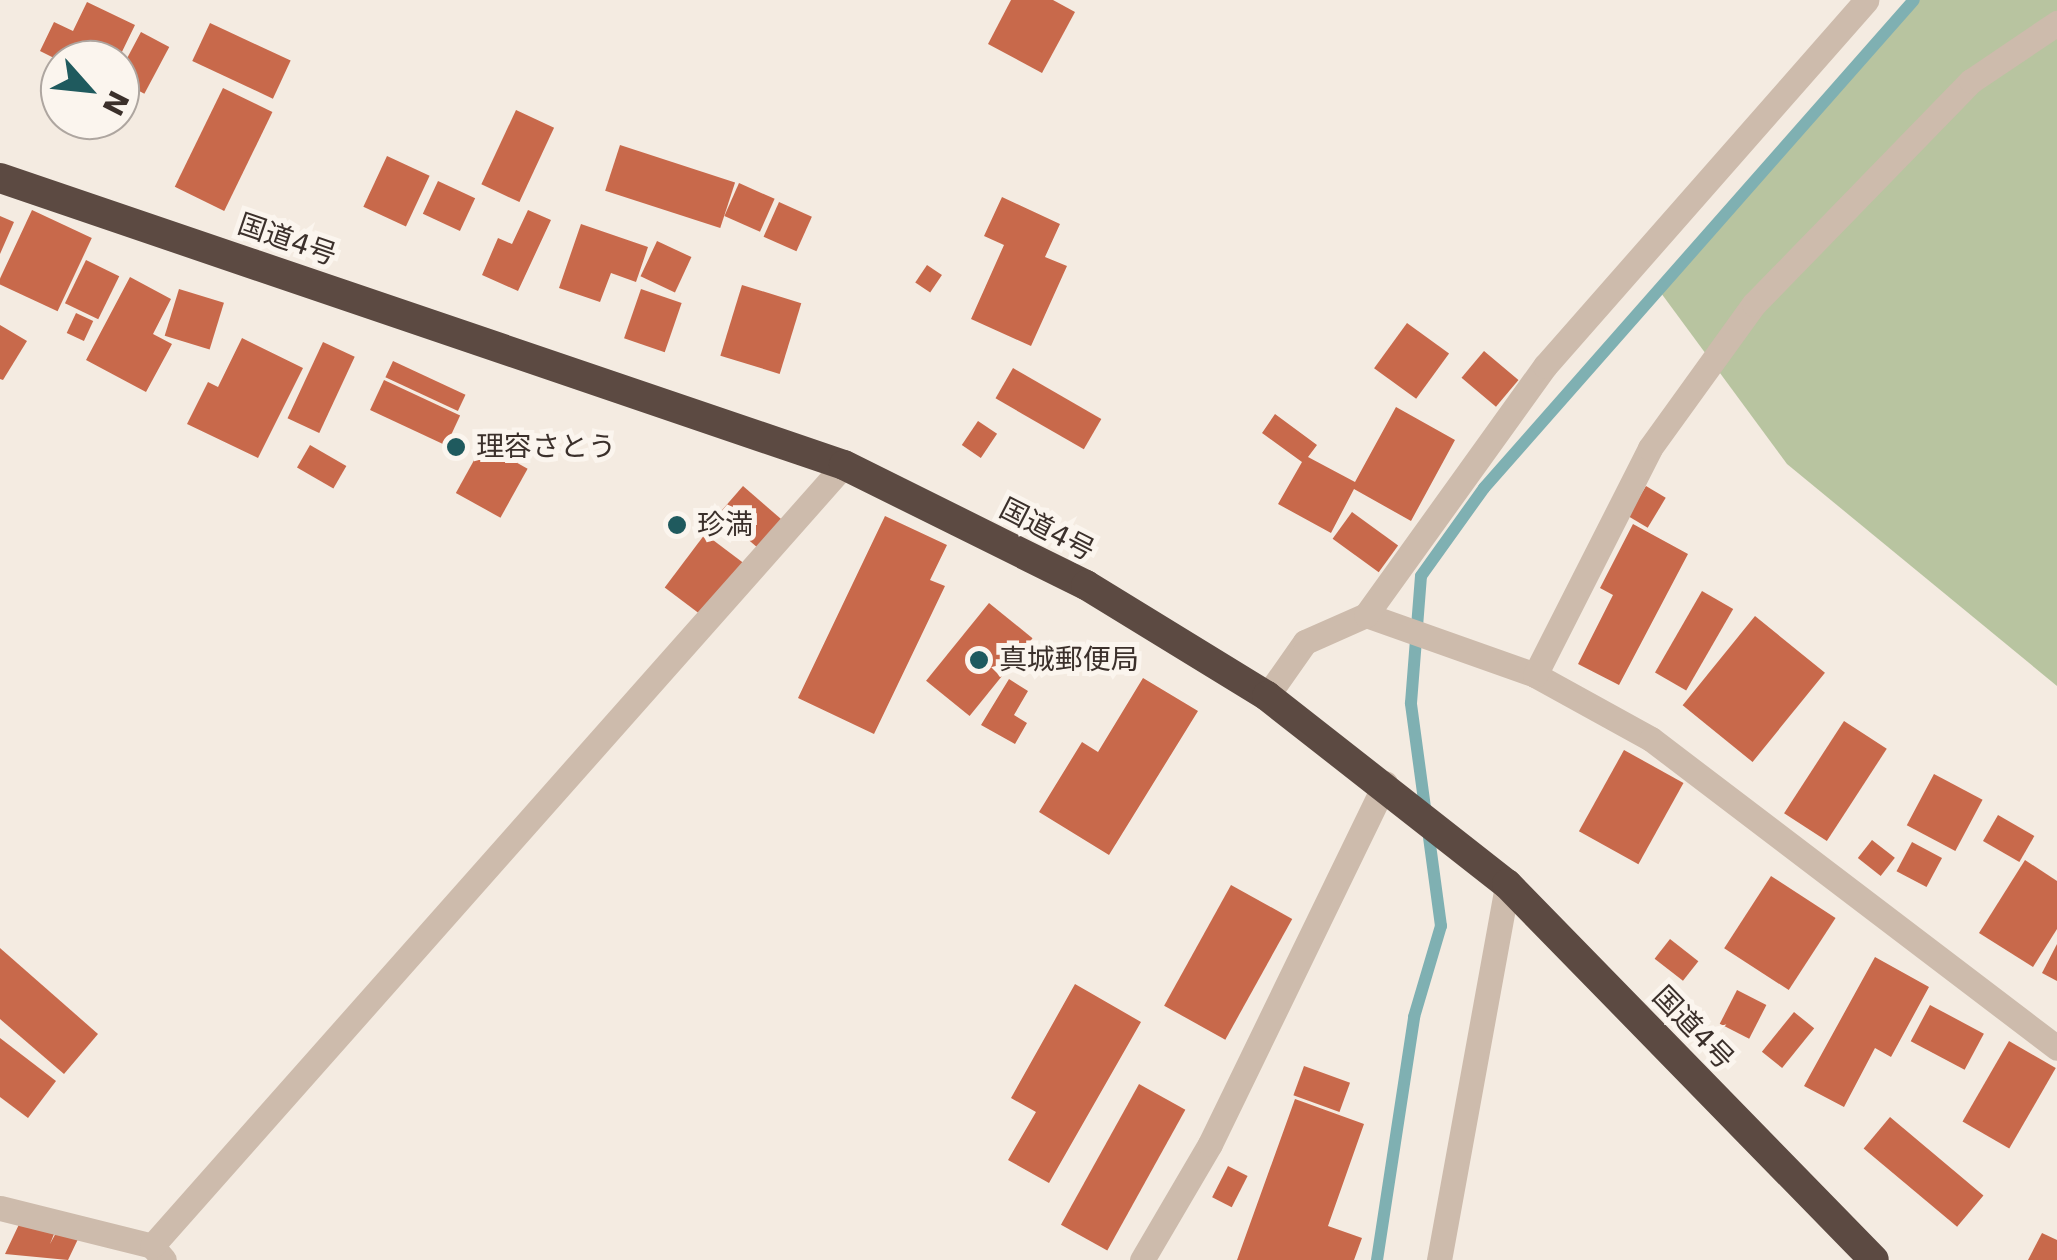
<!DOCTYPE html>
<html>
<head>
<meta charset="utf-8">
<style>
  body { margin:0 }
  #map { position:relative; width:2057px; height:1260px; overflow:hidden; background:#f4ebe1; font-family:"DejaVu Sans","Noto Sans JP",sans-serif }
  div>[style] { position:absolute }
  .green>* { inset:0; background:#b8c4a0 }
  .stream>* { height:12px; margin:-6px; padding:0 6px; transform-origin:6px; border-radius:6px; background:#7fb0b2 }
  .building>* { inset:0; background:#c8694b; transform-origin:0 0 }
  .minor>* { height:25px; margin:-12.5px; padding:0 12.5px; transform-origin:12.5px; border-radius:12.5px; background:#cdbbac }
  .highway>* { height:30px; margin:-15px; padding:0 15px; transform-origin:15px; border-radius:15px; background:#5c4a42 }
  .dots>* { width:28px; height:28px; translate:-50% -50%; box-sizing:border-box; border:5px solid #fbf5ee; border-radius:50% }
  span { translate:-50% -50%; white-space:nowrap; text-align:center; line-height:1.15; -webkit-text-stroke:10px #fbf5ee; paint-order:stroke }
  .street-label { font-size:28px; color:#3b302b }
  .poi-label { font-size:28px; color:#3b302b }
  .left { translate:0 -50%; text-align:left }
  .north { position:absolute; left:40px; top:40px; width:100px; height:100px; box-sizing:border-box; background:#fbf5ee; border:2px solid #aea6a0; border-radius:50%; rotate:117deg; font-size:28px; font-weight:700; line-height:40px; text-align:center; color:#3b302b }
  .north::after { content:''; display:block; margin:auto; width:35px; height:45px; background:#1f5a5e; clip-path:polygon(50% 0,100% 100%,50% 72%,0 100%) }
</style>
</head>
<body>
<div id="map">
  <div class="green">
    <div style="clip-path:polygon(1912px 0,2057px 0,2057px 686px,1787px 464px,1661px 293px)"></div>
  </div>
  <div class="stream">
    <div style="left:1377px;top:1260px;width:246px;rotate:-81.3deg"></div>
    <div style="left:1414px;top:1017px;width:95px;rotate:-73.5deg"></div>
    <div style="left:1441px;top:926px;width:225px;rotate:-97.7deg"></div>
    <div style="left:1411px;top:703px;width:127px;rotate:-85.5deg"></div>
    <div style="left:1421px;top:576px;width:108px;rotate:-54.4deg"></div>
    <div style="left:1484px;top:488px;width:650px;rotate:-48.62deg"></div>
  </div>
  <div class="building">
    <div style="clip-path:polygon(1011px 0,1053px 0,1075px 12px,1042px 73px,988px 44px)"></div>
    <div style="clip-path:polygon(87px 2px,135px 25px,118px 60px,58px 60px,40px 51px,54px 22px,73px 31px)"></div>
    <div style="left:210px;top:23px;width:89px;height:42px;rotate:25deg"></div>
    <div style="left:141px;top:32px;width:32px;height:53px;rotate:28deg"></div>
    <div style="left:223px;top:88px;width:55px;height:110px;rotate:26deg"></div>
    <div style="left:516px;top:110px;width:42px;height:82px;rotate:25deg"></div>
    <div style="left:620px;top:145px;width:121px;height:48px;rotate:18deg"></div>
    <div style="left:387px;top:156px;width:47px;height:56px;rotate:25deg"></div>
    <div style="left:438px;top:181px;width:41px;height:36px;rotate:25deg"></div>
    <div style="left:739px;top:183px;width:39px;height:36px;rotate:24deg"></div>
    <div style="clip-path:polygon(1002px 197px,1060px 224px,1045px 257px,1067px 266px,1031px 346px,971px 319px,1004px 245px,984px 236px)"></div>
    <div style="left:779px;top:202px;width:36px;height:38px;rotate:24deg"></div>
    <div style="left:32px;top:210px;width:66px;height:81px;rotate:25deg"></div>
    <div style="clip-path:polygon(528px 210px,551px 220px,518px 291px,482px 275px,498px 238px,512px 244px)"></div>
    <div style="clip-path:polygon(0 216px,14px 222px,0 254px)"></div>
    <div style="clip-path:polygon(581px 224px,648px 247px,636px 282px,611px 273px,600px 302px,559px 288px)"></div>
    <div style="left:657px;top:241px;width:38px;height:39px;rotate:25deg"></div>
    <div style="left:86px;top:260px;width:37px;height:48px;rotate:26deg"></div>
    <div style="left:927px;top:265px;width:18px;height:21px;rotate:34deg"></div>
    <div style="clip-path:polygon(130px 277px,171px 299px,153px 334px,172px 344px,146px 392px,86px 360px)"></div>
    <div style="left:742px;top:285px;width:62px;height:74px;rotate:17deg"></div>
    <div style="left:179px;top:289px;width:47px;height:49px;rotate:17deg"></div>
    <div style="left:641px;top:289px;width:43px;height:52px;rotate:19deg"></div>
    <div style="left:76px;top:313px;width:19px;height:22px;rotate:25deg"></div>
    <div style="left:1407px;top:323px;width:52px;height:56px;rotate:36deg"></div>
    <div style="clip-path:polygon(0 325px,27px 341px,3px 380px,0 379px)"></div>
    <div style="clip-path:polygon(242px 338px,303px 368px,258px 458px,187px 424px,208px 382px,218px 387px)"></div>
    <div style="left:323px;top:342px;width:35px;height:84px;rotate:25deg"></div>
    <div style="left:1484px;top:351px;width:45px;height:35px;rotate:40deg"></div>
    <div style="left:393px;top:361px;width:80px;height:18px;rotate:25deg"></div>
    <div style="left:1013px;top:368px;width:102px;height:35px;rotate:30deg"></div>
    <div style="left:384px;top:380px;width:84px;height:33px;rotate:25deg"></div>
    <div style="clip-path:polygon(1396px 407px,1455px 440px,1411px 521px,1354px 489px,1331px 533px,1278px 504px,1302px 462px,1262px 433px,1275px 414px,1317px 445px,1308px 457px,1355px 482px)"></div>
    <div style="left:978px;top:421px;width:23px;height:29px;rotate:34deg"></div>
    <div style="left:483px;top:444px;width:51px;height:56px;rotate:29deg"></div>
    <div style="left:310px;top:445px;width:42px;height:26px;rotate:30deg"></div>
    <div style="left:743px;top:486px;width:55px;height:37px;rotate:41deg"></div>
    <div style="left:1646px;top:486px;width:23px;height:35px;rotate:31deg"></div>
    <div style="left:1352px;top:512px;width:57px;height:33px;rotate:36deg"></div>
    <div style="clip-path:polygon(885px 516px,947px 545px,930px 580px,945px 586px,874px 734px,798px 698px)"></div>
    <div style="clip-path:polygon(1633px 524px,1688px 554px,1619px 685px,1578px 664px,1613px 595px,1600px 588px)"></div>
    <div style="left:705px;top:534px;width:59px;height:67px;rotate:37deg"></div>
    <div style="left:1702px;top:591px;width:36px;height:94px;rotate:30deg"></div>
    <div style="left:989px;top:603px;width:56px;height:100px;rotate:39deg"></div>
    <div style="left:1755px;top:616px;width:90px;height:115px;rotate:39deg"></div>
    <div style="clip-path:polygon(1143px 678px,1198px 711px,1109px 855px,1039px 812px,1082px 742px,1098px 752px)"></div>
    <div style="clip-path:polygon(1009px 679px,1028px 691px,1014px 715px,1027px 723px,1015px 744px,981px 725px)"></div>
    <div style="left:1844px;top:721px;width:51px;height:110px;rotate:33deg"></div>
    <div style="left:1624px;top:750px;width:68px;height:93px;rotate:29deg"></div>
    <div style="left:1934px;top:774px;width:55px;height:58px;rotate:28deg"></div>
    <div style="left:1998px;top:815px;width:42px;height:30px;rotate:30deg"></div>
    <div style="left:1872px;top:840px;width:29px;height:23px;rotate:38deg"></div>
    <div style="left:1912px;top:842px;width:34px;height:33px;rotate:28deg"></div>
    <div style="clip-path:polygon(2025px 860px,2057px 881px,2057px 929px,2033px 967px,1979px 933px)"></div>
    <div style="left:1771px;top:876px;width:77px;height:86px;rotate:33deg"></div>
    <div style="left:1231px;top:885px;width:70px;height:138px;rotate:29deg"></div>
    <div style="left:1670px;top:939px;width:36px;height:25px;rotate:38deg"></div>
    <div style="clip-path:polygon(2057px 944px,2057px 981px,2042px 973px)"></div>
    <div style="clip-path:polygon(0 948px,98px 1034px,64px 1074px,0 1019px)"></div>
    <div style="clip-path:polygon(1875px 957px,1929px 987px,1891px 1057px,1875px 1048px,1844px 1107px,1804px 1086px)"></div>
    <div style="clip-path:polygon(1075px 984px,1141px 1022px,1049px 1183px,1008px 1160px,1036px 1112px,1011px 1098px)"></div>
    <div style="left:1737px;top:990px;width:33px;height:38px;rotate:27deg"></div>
    <div style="left:1930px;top:1005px;width:61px;height:41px;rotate:28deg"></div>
    <div style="left:1794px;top:1012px;width:26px;height:51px;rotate:39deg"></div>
    <div style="clip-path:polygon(0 1038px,56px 1081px,28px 1118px,0 1097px)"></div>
    <div style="left:2009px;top:1041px;width:54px;height:93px;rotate:30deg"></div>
    <div style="left:1304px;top:1066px;width:49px;height:31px;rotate:20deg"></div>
    <div style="left:1139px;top:1084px;width:53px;height:161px;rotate:29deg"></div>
    <div style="clip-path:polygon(1295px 1099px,1364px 1124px,1328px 1226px,1362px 1238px,1354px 1260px,1237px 1260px)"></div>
    <div style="left:1890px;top:1117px;width:122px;height:41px;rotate:40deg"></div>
    <div style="left:1228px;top:1166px;width:22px;height:35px;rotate:27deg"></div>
    <div style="clip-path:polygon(22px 1218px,54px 1234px,50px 1244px,58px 1229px,78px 1239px,68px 1260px,5px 1254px)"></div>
    <div style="clip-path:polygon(2042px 1233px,2057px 1240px,2057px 1260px,2028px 1260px)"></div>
  </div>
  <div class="minor">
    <div style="left:1366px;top:615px;width:179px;rotate:19.5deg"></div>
    <div style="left:1535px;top:675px;width:132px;rotate:28.9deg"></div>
    <div style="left:1651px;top:739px;width:510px;rotate:37.27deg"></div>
    <div style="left:1535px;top:675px;width:254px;rotate:-63.1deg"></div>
    <div style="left:1650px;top:448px;width:178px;rotate:-54.2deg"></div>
    <div style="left:1754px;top:304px;width:311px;rotate:-45.8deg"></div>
    <div style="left:1971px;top:81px;width:104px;rotate:-34deg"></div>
    <div style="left:1267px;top:696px;width:66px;rotate:-54.9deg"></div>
    <div style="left:1305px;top:642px;width:67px;rotate:-23.9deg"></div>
    <div style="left:1366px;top:615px;width:307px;rotate:-54.3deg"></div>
    <div style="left:1545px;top:366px;width:487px;rotate:-48.7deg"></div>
    <div style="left:0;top:1208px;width:157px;rotate:14deg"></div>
    <div style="left:152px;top:1246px;width:18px;rotate:49deg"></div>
    <div style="left:152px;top:1246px;width:1043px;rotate:-48.46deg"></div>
    <div style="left:1142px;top:1260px;width:134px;rotate:-59.6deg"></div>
    <div style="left:1210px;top:1144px;width:401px;rotate:-64.1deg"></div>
    <div style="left:1439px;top:1260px;width:382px;rotate:-79.7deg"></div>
  </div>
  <div class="highway">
    <div style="left:0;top:178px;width:891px;rotate:18.78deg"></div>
    <div style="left:844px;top:465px;width:270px;rotate:26.4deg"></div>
    <div style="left:1086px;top:585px;width:212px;rotate:31.5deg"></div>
    <div style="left:1267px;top:696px;width:305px;rotate:38.1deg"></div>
    <div style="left:1507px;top:884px;width:525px;rotate:45.69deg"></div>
  </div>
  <div class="dots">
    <div style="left:456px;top:447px;background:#1f5a5e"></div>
    <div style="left:677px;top:525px;background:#1f5a5e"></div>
    <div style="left:979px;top:660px;background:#1f5a5e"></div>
  </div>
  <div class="street-label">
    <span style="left:287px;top:240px;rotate:19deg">国道4号</span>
    <span style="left:1047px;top:530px;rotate:27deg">国道4号</span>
    <span style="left:1693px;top:1028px;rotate:46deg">国道4号</span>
  </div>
  <div class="poi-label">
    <span class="left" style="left:476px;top:447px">理容さとう</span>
    <span class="left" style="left:697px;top:525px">珍満</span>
    <span class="left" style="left:999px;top:660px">真城郵便局</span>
  </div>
  <div class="north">N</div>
</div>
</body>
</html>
